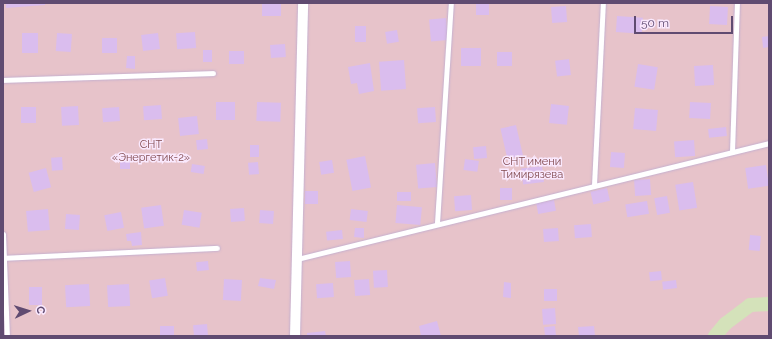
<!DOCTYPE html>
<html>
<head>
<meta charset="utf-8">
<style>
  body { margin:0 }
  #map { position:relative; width:772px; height:339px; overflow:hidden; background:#f6e4fa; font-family:Raleway,sans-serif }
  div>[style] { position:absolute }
  .green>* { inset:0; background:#e7c3ca; transform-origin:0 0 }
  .canal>* { height:14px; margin:-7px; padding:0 7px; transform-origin:7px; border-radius:7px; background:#d4e2ba }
  .building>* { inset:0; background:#dabdee; transform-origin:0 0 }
  .roads { filter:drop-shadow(0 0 1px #c5b0cf) drop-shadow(0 0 1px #c5b0cf) }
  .service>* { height:5px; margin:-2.5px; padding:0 2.5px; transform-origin:2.5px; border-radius:2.5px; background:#fff }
  .minor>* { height:10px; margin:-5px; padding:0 5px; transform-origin:5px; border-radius:5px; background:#fff }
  span { translate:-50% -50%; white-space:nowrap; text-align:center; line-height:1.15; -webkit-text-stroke:3px #fae9fe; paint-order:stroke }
  .park-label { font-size:11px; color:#814a4f }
  .frame { position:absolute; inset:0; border:4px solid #604b71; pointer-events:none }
  .north { position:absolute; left:8px; top:291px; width:40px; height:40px; -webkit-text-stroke:3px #fae9fe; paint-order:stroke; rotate:86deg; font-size:11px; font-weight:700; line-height:16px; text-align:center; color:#604b71 }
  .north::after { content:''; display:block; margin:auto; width:14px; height:18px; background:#604b71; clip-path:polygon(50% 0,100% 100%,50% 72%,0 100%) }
  .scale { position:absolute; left:634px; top:16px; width:99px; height:18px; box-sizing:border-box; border:2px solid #604b71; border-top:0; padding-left:5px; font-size:12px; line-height:14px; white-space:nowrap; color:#604b71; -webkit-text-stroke:3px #fae9fe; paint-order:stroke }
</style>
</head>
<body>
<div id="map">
  <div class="green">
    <div style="left:3px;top:3px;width:766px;height:333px"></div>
  </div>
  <div class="canal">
    <div style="left:715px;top:336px;width:16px;rotate:-50deg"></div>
    <div style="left:725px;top:324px;width:31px;rotate:-37deg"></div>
    <div style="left:750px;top:305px;width:19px;rotate:-3deg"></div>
  </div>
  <div class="building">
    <div style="clip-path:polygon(6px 3px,45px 3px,45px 5px,6px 8px)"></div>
    <div style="left:262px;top:3px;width:19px;height:13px"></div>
    <div style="left:476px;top:3px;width:13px;height:12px"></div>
    <div style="left:566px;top:6px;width:16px;height:15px;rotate:86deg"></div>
    <div style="left:710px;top:6px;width:18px;height:18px;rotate:3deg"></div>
    <div style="left:617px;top:16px;width:26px;height:16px;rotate:4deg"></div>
    <div style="left:446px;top:18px;width:22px;height:17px;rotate:85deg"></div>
    <div style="left:355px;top:26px;width:11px;height:16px"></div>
    <div style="left:397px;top:30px;width:12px;height:12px;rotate:81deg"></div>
    <div style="left:195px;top:32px;width:16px;height:19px;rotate:86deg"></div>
    <div style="left:22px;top:33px;width:16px;height:20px"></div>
    <div style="left:57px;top:33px;width:15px;height:18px;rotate:4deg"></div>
    <div style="left:158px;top:33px;width:16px;height:17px;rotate:83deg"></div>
    <div style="clip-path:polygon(769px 36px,769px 47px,763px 48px,762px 37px)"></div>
    <div style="left:102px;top:38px;width:15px;height:15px"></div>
    <div style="left:285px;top:44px;width:13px;height:15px;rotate:86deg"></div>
    <div style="left:461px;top:48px;width:20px;height:18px"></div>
    <div style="left:203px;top:50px;width:9px;height:12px"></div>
    <div style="left:229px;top:51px;width:15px;height:13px"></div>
    <div style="left:497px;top:52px;width:15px;height:14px"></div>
    <div style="clip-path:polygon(127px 56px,135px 56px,135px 69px,126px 68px)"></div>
    <div style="left:569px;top:59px;width:16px;height:14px;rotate:83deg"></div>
    <div style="left:404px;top:60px;width:29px;height:25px;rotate:86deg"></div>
    <div style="clip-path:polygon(370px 63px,374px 91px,359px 94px,357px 83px,351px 84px,348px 67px)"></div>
    <div style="left:638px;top:64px;width:20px;height:23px;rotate:9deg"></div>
    <div style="left:713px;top:65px;width:20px;height:19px;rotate:87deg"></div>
    <div style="left:216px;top:102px;width:19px;height:18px"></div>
    <div style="left:257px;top:102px;width:24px;height:19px;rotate:2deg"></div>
    <div style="left:690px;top:102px;width:21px;height:16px;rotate:3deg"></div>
    <div style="left:551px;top:104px;width:18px;height:19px;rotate:6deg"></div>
    <div style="left:161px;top:105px;width:14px;height:18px;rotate:86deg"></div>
    <div style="left:78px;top:106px;width:19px;height:17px;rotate:87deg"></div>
    <div style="left:21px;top:107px;width:15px;height:16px"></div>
    <div style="left:119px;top:107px;width:14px;height:17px;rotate:86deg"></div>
    <div style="left:435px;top:107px;width:15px;height:18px;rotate:86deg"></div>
    <div style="left:635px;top:108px;width:23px;height:21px;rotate:5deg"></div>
    <div style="left:197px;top:116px;width:18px;height:19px;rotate:84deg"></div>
    <div style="left:516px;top:125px;width:31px;height:16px;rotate:77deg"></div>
    <div style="left:726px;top:127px;width:9px;height:18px;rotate:84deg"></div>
    <div style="left:207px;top:139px;width:10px;height:11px;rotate:84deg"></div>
    <div style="left:694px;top:140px;width:16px;height:20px;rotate:86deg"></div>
    <div style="left:250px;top:145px;width:9px;height:12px"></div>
    <div style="left:486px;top:146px;width:12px;height:13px;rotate:85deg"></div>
    <div style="left:611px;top:152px;width:14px;height:15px;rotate:4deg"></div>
    <div style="left:120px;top:155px;width:10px;height:14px"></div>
    <div style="left:365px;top:156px;width:32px;height:19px;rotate:79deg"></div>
    <div style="left:62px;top:157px;width:13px;height:11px;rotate:86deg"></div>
    <div style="left:465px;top:159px;width:14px;height:11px;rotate:8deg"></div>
    <div style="left:332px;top:160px;width:13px;height:13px;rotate:81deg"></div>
    <div style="left:258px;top:162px;width:12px;height:10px;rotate:85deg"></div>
    <div style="left:435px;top:163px;width:24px;height:19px;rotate:85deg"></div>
    <div style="left:192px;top:164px;width:13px;height:8px;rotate:9deg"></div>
    <div style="left:766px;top:165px;width:21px;height:21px;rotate:82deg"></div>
    <div style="left:542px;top:166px;width:16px;height:21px;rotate:83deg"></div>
    <div style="left:46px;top:168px;width:20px;height:18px;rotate:75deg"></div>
    <div style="left:650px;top:179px;width:16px;height:16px;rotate:86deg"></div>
    <div style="left:693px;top:182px;width:26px;height:18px;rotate:81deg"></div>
    <div style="left:512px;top:188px;width:12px;height:12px;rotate:90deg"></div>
    <div style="left:607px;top:188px;width:13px;height:17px;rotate:77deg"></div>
    <div style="left:305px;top:191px;width:13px;height:13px"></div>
    <div style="left:411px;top:192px;width:9px;height:14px;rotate:90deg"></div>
    <div style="left:471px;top:195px;width:15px;height:17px;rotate:86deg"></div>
    <div style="left:667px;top:196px;width:17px;height:13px;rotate:80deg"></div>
    <div style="left:554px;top:200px;width:11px;height:18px;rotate:80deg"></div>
    <div style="left:647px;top:201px;width:13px;height:22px;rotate:81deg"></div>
    <div style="left:161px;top:205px;width:21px;height:20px;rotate:82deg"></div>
    <div style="left:397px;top:205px;width:25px;height:18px;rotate:5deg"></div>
    <div style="left:244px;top:208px;width:13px;height:14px;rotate:86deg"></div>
    <div style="left:48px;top:209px;width:21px;height:22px;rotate:85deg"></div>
    <div style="left:351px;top:209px;width:17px;height:11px;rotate:7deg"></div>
    <div style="left:184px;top:210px;width:18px;height:15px;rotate:9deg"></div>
    <div style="left:260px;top:210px;width:14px;height:13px;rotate:4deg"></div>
    <div style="left:121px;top:212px;width:16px;height:17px;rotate:79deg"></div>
    <div style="left:66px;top:214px;width:14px;height:15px;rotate:4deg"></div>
    <div style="left:591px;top:224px;width:13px;height:17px;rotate:86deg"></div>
    <div style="clip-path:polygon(355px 228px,364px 228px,364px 238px,354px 237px)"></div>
    <div style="left:558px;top:228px;width:13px;height:15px;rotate:86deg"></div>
    <div style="left:342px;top:230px;width:9px;height:16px;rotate:84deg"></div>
    <div style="clip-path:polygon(141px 232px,142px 245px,132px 246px,131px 241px,127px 241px,126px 234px)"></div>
    <div style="left:750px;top:235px;width:11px;height:15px;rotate:5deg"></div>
    <div style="left:208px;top:261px;width:9px;height:12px;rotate:84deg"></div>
    <div style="left:350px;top:261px;width:16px;height:15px;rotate:86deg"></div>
    <div style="left:387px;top:270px;width:17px;height:14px;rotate:87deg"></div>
    <div style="left:661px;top:271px;width:9px;height:12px;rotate:84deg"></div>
    <div style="left:165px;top:278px;width:18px;height:16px;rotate:81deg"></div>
    <div style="clip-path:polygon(260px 278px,276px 280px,274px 289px,258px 286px)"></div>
    <div style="left:224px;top:279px;width:18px;height:21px;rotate:3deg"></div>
    <div style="left:369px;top:279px;width:16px;height:15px;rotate:86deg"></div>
    <div style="left:676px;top:280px;width:8px;height:14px;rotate:83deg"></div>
    <div style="clip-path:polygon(504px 282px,511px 283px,511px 298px,503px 297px)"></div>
    <div style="left:333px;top:283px;width:14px;height:17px;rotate:86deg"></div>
    <div style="left:89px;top:284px;width:22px;height:24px;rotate:87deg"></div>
    <div style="left:129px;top:284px;width:22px;height:22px;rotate:87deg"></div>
    <div style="left:29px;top:287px;width:13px;height:18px"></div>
    <div style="left:557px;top:289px;width:12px;height:13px;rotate:90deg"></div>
    <div style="left:555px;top:308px;width:16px;height:13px;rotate:86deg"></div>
    <div style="clip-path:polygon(437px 321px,441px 336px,421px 336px,419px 326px)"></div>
    <div style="left:207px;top:324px;width:12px;height:14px;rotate:85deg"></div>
    <div style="left:160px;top:326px;width:14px;height:10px"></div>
    <div style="left:555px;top:326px;width:10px;height:11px;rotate:84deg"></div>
    <div style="clip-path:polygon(594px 326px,595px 336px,579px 336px,578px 327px)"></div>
    <div style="clip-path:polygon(325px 331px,326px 336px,307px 336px,307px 333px)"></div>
  </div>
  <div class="roads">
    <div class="service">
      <div style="left:3px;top:80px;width:210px;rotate:-1.9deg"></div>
      <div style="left:732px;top:152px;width:149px;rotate:-88.1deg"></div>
      <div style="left:594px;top:185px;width:182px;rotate:-87.2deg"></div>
      <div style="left:437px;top:223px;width:220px;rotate:-86.4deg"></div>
      <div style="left:3px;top:234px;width:102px;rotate:87.8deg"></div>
      <div style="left:3px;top:258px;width:214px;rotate:-2.7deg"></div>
      <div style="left:297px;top:259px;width:486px;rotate:-13.8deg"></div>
    </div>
    <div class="minor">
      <div style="left:295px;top:336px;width:333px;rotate:-88.6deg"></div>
    </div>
  </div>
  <div class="park-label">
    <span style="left:151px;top:152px">СНТ<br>«Энергетик-2»</span>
    <span style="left:532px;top:169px">СНТ имени<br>Тимирязева</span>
  </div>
  <div class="frame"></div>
  <div class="north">С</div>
  <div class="scale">50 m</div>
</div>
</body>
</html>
